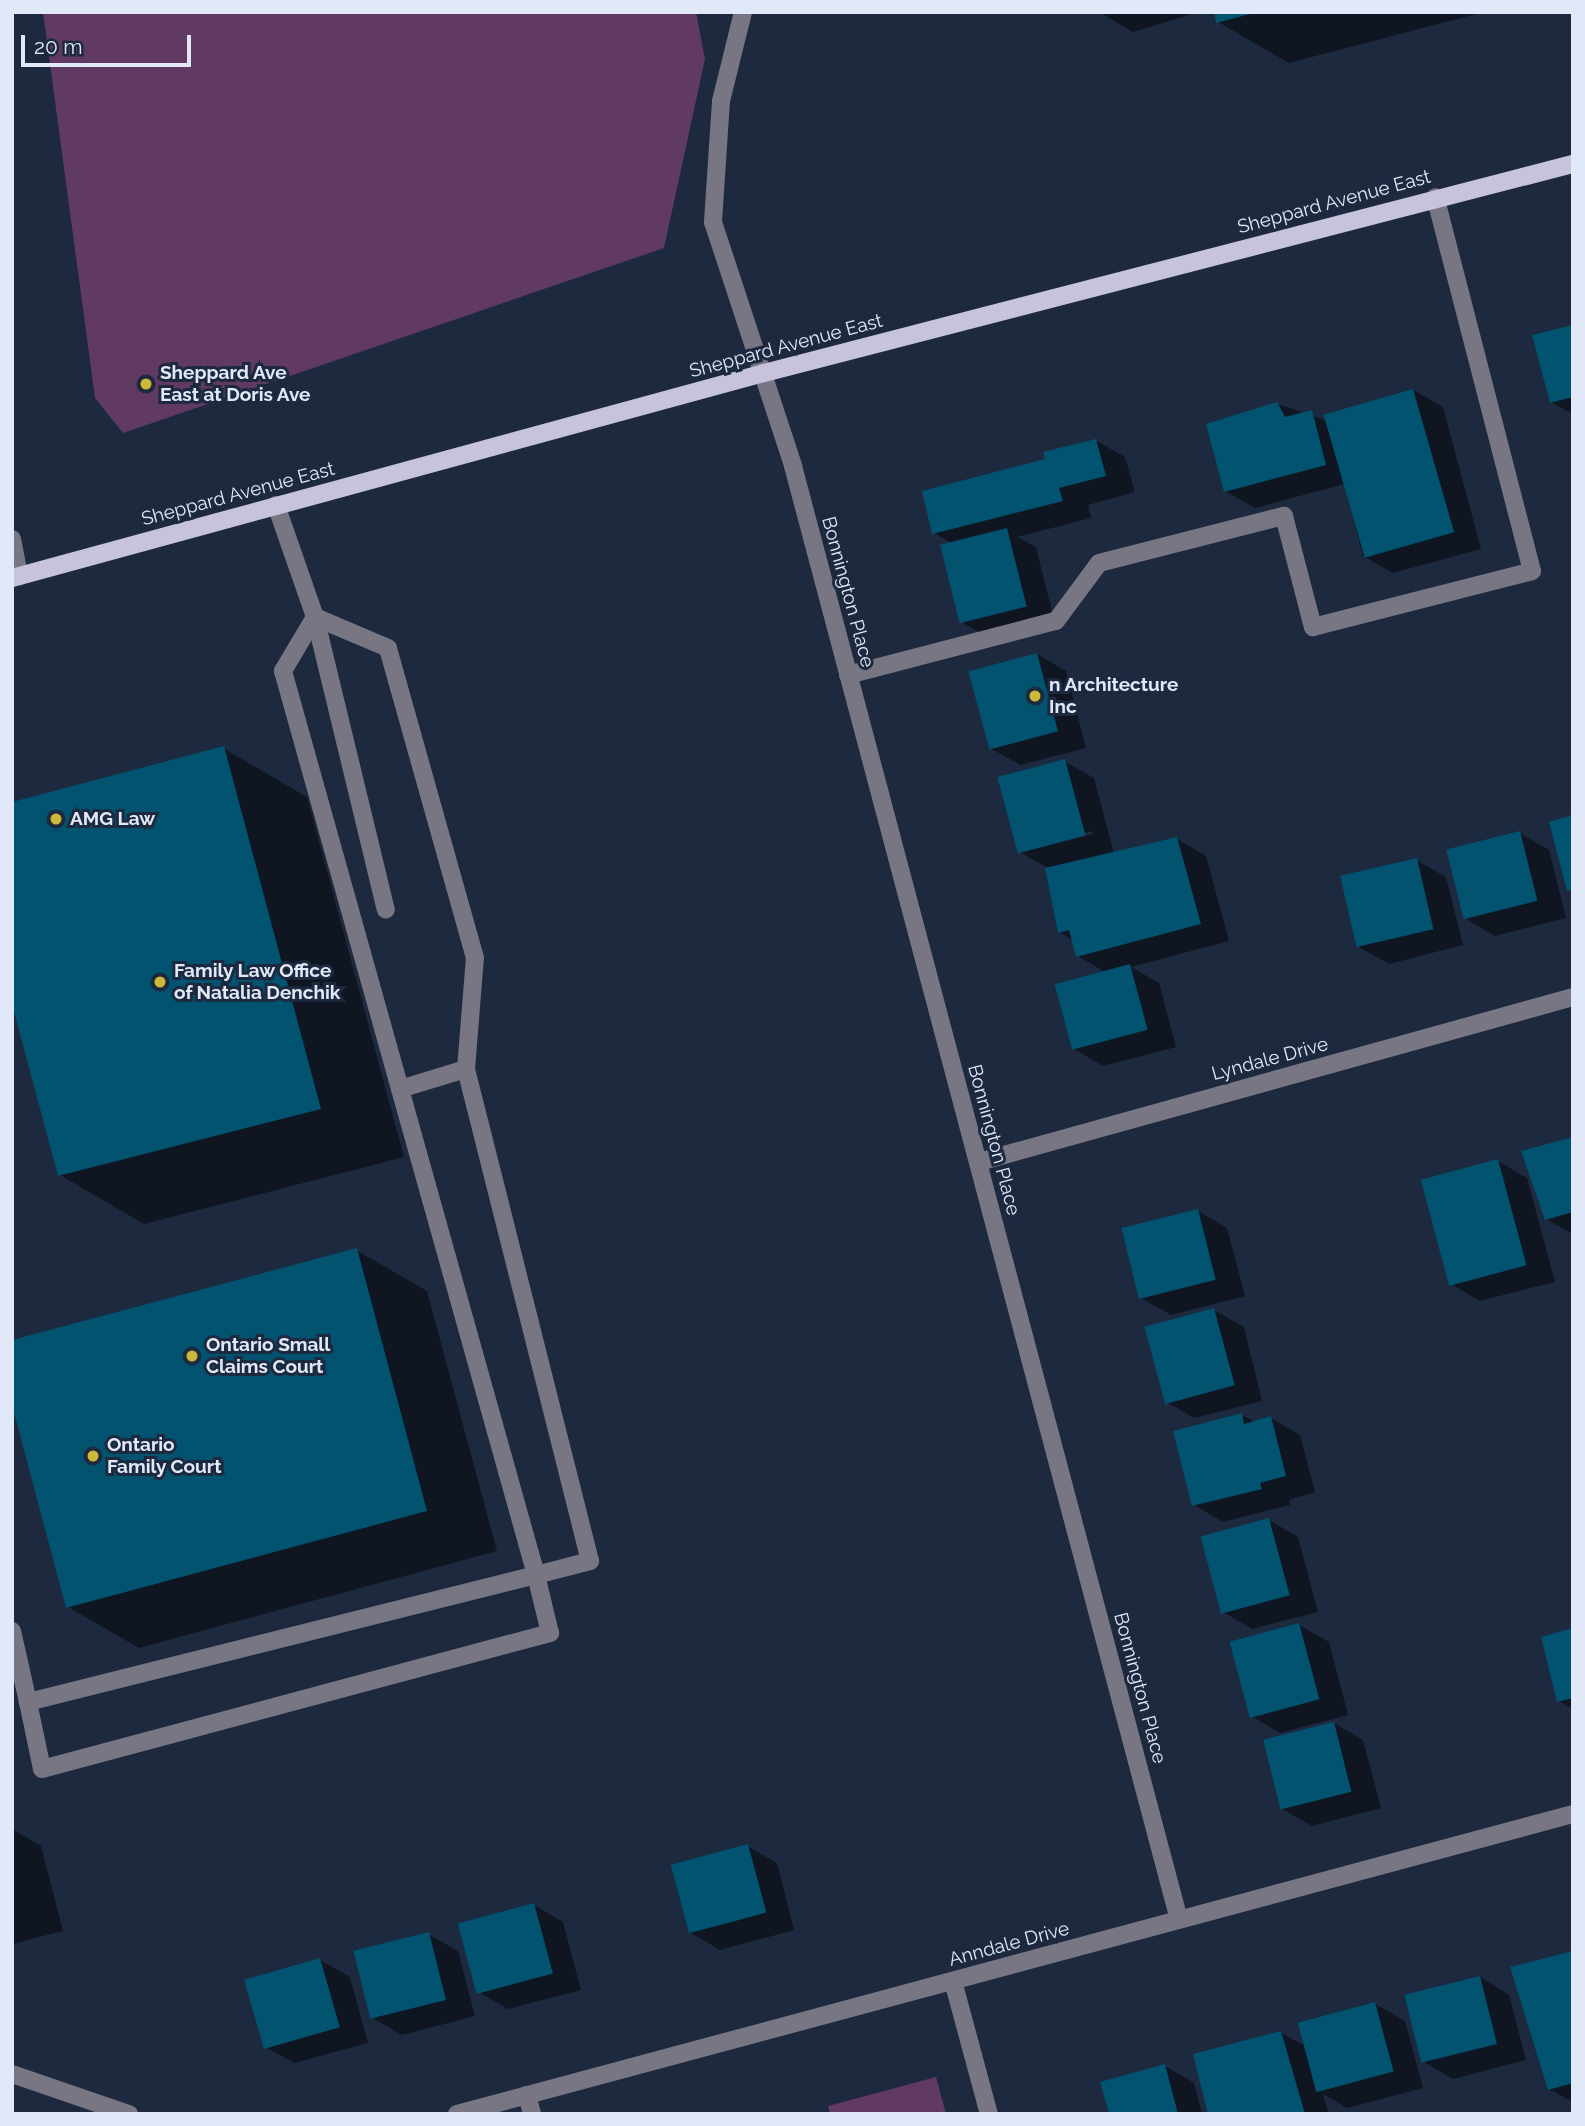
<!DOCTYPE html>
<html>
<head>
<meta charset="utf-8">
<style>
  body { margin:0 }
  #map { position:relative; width:1585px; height:2126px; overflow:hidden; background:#1d293f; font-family:Raleway,sans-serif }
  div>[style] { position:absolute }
  .green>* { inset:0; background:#603a62 }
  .shadow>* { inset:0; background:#0007 }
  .building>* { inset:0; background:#01536f; transform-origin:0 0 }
  .minor>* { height:18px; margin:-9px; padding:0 9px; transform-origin:9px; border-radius:9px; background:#787682 }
  .major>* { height:18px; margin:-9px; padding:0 9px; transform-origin:9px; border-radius:9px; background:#c7c3dd }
  .dots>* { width:19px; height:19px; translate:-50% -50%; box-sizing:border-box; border:4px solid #1d293f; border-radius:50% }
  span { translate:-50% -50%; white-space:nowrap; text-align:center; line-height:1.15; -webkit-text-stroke:6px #1d293f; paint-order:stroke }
  .street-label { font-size:19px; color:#e1e9f8 }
  .poi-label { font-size:19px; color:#e1e9f8; font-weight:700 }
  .left { translate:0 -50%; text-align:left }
  .frame { position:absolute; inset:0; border:14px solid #e1e9f8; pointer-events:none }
  .scale { position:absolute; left:21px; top:35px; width:170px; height:32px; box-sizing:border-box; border:4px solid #e1e9f8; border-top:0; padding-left:9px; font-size:21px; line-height:24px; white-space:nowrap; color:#e1e9f8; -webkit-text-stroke:5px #1d293f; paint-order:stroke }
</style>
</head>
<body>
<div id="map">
  <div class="green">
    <div style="clip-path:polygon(43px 12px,696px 12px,705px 59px,664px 248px,123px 433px,95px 398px)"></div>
    <div style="clip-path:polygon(936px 2077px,946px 2114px,830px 2114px,828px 2106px)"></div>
  </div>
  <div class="shadow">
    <div style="clip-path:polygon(1099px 12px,1199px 12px,1133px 32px)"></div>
    <div style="clip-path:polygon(1215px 12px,1484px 12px,1289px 63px,1218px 22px)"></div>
    <div style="clip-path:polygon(1573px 327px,1573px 414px,1551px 402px)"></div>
    <div style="clip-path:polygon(1413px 390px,1443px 407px,1481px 549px,1393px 573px,1363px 556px,1344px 484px,1255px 508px,1225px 491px,1208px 425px,1281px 405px,1327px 421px)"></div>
    <div style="clip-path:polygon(1095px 440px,1125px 457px,1135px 492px,1088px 505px,1091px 518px,1017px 537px,1036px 547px,1055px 624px,991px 639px,961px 622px,953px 544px,934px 533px,1047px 461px)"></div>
    <div style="clip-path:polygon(1037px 654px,1066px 671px,1086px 748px,1020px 765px,990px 748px)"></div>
    <div style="clip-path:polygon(223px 748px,307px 797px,404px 1157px,144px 1224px,60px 1175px)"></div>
    <div style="clip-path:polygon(evenodd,1064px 761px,1094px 778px,1114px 854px,1177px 839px,1206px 856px,1229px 941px,1131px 967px,1159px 983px,1176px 1047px,1103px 1066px,1074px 1049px,1105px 972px,1078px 956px,1072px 940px,1060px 932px,1046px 867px,1018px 851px,1064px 761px,1093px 831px,1093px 834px,1039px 848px,1039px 844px,1093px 831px)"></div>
    <div style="clip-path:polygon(1519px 833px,1549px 850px,1566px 918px,1495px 936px,1466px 919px)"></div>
    <div style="clip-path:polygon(1416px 860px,1446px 877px,1463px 945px,1389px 964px,1359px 947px)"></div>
    <div style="clip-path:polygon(1573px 1139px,1573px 1234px,1546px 1219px)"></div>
    <div style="clip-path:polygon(1498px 1161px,1527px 1178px,1555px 1282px,1480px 1301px,1451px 1284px)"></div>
    <div style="clip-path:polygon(1198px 1211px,1227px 1228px,1245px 1296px,1171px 1315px,1141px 1298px)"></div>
    <div style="clip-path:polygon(356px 1250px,427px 1291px,497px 1551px,139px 1648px,68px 1607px)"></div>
    <div style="clip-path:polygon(1214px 1310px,1244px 1327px,1262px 1401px,1194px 1418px,1165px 1401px)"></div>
    <div style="clip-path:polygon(1242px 1415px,1255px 1422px,1271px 1418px,1300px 1435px,1315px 1492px,1289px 1500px,1290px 1505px,1223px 1522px,1194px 1505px)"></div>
    <div style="clip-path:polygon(1269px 1520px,1298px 1537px,1318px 1612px,1252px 1629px,1223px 1612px)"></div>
    <div style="clip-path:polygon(1299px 1625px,1329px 1642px,1348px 1715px,1280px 1733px,1251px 1716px)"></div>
    <div style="clip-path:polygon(1573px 1630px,1573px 1709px,1559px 1701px)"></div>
    <div style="clip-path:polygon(1334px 1723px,1363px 1740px,1381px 1808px,1312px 1826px,1282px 1809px)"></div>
    <div style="clip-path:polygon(12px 1829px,41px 1846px,63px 1931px,12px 1944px)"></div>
    <div style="clip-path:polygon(747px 1846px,777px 1863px,794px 1930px,720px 1950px,691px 1933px)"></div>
    <div style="clip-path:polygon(534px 1905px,563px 1922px,581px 1990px,508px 2009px,478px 1992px)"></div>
    <div style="clip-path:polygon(428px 1934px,458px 1951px,475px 2016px,402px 2035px,373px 2018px)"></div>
    <div style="clip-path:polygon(1573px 1953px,1573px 2102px,1549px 2089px)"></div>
    <div style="clip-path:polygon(320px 1960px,350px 1977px,368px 2043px,294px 2063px,264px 2046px)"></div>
    <div style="clip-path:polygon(1480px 1977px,1509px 1995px,1526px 2060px,1453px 2079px,1424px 2062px)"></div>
    <div style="clip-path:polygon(1375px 2004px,1405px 2021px,1423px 2088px,1347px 2108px,1323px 2094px,1329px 2114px,1209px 2114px,1281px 2033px,1307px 2047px)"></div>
    <div style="clip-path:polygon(1165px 2066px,1194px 2083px,1202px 2114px,1111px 2114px)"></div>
  </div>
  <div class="building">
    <div style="clip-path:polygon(1214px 12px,1254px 12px,1254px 13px,1216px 23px)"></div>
    <div style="clip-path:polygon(1573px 325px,1573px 397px,1550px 403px,1532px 335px)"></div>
    <div style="left:1413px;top:389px;width:149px;height:93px;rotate:74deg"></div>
    <div style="clip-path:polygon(1277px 402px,1285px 417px,1312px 410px,1326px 465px,1224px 492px,1206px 424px)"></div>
    <div style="clip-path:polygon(1096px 439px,1106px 476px,1059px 488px,1063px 501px,932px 534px,922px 491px,1045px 459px,1043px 452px)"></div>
    <div style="left:1007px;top:528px;width:81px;height:69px;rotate:76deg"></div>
    <div style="left:1037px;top:653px;width:81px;height:71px;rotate:75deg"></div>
    <div style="clip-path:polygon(224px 746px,321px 1109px,58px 1176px,12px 1004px,12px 802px)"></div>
    <div style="left:1065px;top:759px;width:79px;height:70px;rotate:75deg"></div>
    <div style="clip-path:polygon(1573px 815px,1573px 889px,1567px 891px,1549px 822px)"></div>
    <div style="left:1520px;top:831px;width:72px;height:76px;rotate:76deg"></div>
    <div style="clip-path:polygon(1177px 837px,1201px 924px,1076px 957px,1069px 930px,1058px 933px,1045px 868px)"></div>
    <div style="left:1417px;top:858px;width:73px;height:79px;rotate:77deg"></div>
    <div style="left:1130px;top:964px;width:68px;height:78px;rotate:75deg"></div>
    <div style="clip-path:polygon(1573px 1137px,1573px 1212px,1545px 1220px,1521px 1151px)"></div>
    <div style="left:1498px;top:1159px;width:110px;height:80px;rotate:75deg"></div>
    <div style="left:1198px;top:1209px;width:73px;height:79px;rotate:76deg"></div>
    <div style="clip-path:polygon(357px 1248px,427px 1511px,66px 1608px,12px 1405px,12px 1340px)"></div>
    <div style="left:1214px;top:1308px;width:80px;height:72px;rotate:75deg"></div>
    <div style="clip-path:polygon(1242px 1413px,1244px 1424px,1271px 1416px,1286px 1476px,1260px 1483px,1262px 1489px,1192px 1506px,1173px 1431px)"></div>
    <div style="left:1269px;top:1518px;width:80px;height:71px;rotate:75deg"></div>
    <div style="left:1299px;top:1623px;width:79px;height:72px;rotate:75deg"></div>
    <div style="clip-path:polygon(1573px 1628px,1573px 1698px,1557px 1702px,1541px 1637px)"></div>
    <div style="left:1334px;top:1722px;width:72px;height:73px;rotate:76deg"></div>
    <div style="left:748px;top:1844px;width:71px;height:80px;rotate:75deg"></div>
    <div style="left:534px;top:1903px;width:73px;height:79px;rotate:75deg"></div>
    <div style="left:429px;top:1932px;width:70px;height:78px;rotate:76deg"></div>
    <div style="clip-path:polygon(1573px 1951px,1573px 2083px,1548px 2090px,1510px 1967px)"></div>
    <div style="left:320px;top:1958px;width:72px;height:79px;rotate:74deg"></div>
    <div style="left:1480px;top:1976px;width:70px;height:78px;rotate:76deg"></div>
    <div style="left:1375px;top:2002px;width:72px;height:80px;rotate:75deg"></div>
    <div style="clip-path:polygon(1281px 2031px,1305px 2114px,1208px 2114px,1193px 2054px)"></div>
    <div style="clip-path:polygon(1165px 2064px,1178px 2114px,1109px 2114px,1100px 2082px)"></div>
  </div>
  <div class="minor">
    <div style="left:743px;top:12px;width:92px;rotate:103.9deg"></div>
    <div style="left:721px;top:101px;width:121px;rotate:93.8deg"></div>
    <div style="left:713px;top:222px;width:257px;rotate:71.8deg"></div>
    <div style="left:793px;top:466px;width:1504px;rotate:75.13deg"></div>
    <div style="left:276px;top:505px;width:119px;rotate:70.8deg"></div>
    <div style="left:315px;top:617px;width:301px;rotate:76.4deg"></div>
    <div style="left:12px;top:539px;width:38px;rotate:79deg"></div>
    <div style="left:315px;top:617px;width:63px;rotate:120.7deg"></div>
    <div style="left:283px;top:671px;width:939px;rotate:74.36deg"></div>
    <div style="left:536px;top:1575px;width:524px;rotate:165.96deg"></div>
    <div style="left:28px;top:1702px;width:68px;rotate:78.2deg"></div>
    <div style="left:42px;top:1769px;width:526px;rotate:-14.99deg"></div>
    <div style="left:550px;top:1633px;width:60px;rotate:-103.6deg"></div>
    <div style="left:536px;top:1575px;width:56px;rotate:-14.5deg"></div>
    <div style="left:590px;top:1561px;width:507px;rotate:-104.15deg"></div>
    <div style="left:466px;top:1069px;width:111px;rotate:-85.4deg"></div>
    <div style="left:475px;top:958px;width:322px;rotate:-105.7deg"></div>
    <div style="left:388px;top:648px;width:79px;rotate:-157deg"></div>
    <div style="left:848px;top:675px;width:215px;rotate:-14.6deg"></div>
    <div style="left:1056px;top:621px;width:72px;rotate:-53.4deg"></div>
    <div style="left:1099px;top:563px;width:191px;rotate:-14.3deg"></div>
    <div style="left:1284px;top:516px;width:115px;rotate:75.4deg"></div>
    <div style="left:1313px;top:627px;width:226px;rotate:-14.3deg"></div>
    <div style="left:1532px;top:571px;width:386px;rotate:-104.5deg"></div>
    <div style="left:400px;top:1089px;width:69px;rotate:-16.9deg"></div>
    <div style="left:979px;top:1162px;width:616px;rotate:-15.52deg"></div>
    <div style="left:12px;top:1631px;width:73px;rotate:77.3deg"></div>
    <div style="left:953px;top:1981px;width:138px;rotate:74.9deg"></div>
    <div style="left:12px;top:2074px;width:124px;rotate:18.9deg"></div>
    <div style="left:527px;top:2095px;width:20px;rotate:75deg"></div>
    <div style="left:457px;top:2114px;width:1156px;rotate:-15.05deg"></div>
  </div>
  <div class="major">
    <div style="left:12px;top:578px;width:779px;rotate:-15.25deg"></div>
    <div style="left:764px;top:373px;width:836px;rotate:-14.49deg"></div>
  </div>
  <div class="dots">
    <div style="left:146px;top:384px;background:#ccb938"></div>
    <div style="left:1035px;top:696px;background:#ccb938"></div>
    <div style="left:56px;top:819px;background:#ccb938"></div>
    <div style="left:160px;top:982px;background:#ccb938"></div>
    <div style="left:192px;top:1356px;background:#ccb938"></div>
    <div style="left:93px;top:1456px;background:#ccb938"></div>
  </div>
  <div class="street-label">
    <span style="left:1334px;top:202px;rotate:-15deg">Sheppard Avenue East</span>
    <span style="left:786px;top:346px;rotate:-15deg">Sheppard Avenue East</span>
    <span style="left:238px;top:494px;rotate:-15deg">Sheppard Avenue East</span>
    <span style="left:848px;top:592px;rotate:75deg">Bonnington Place</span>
    <span style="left:1270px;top:1059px;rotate:-15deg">Lyndale Drive</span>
    <span style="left:994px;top:1140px;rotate:75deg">Bonnington Place</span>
    <span style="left:1140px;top:1688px;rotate:75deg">Bonnington Place</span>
    <span style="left:1009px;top:1944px;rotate:-15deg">Anndale Drive</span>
  </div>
  <div class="poi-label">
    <span class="left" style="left:160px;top:384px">Sheppard Ave<br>East at Doris Ave</span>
    <span class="left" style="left:1049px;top:696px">n Architecture<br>Inc</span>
    <span class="left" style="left:70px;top:819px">AMG Law</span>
    <span class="left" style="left:174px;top:982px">Family Law Office<br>of Natalia Denchik</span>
    <span class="left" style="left:206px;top:1356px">Ontario Small<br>Claims Court</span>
    <span class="left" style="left:107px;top:1456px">Ontario<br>Family Court</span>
  </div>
  <div class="frame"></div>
  <div class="scale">20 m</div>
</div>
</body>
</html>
